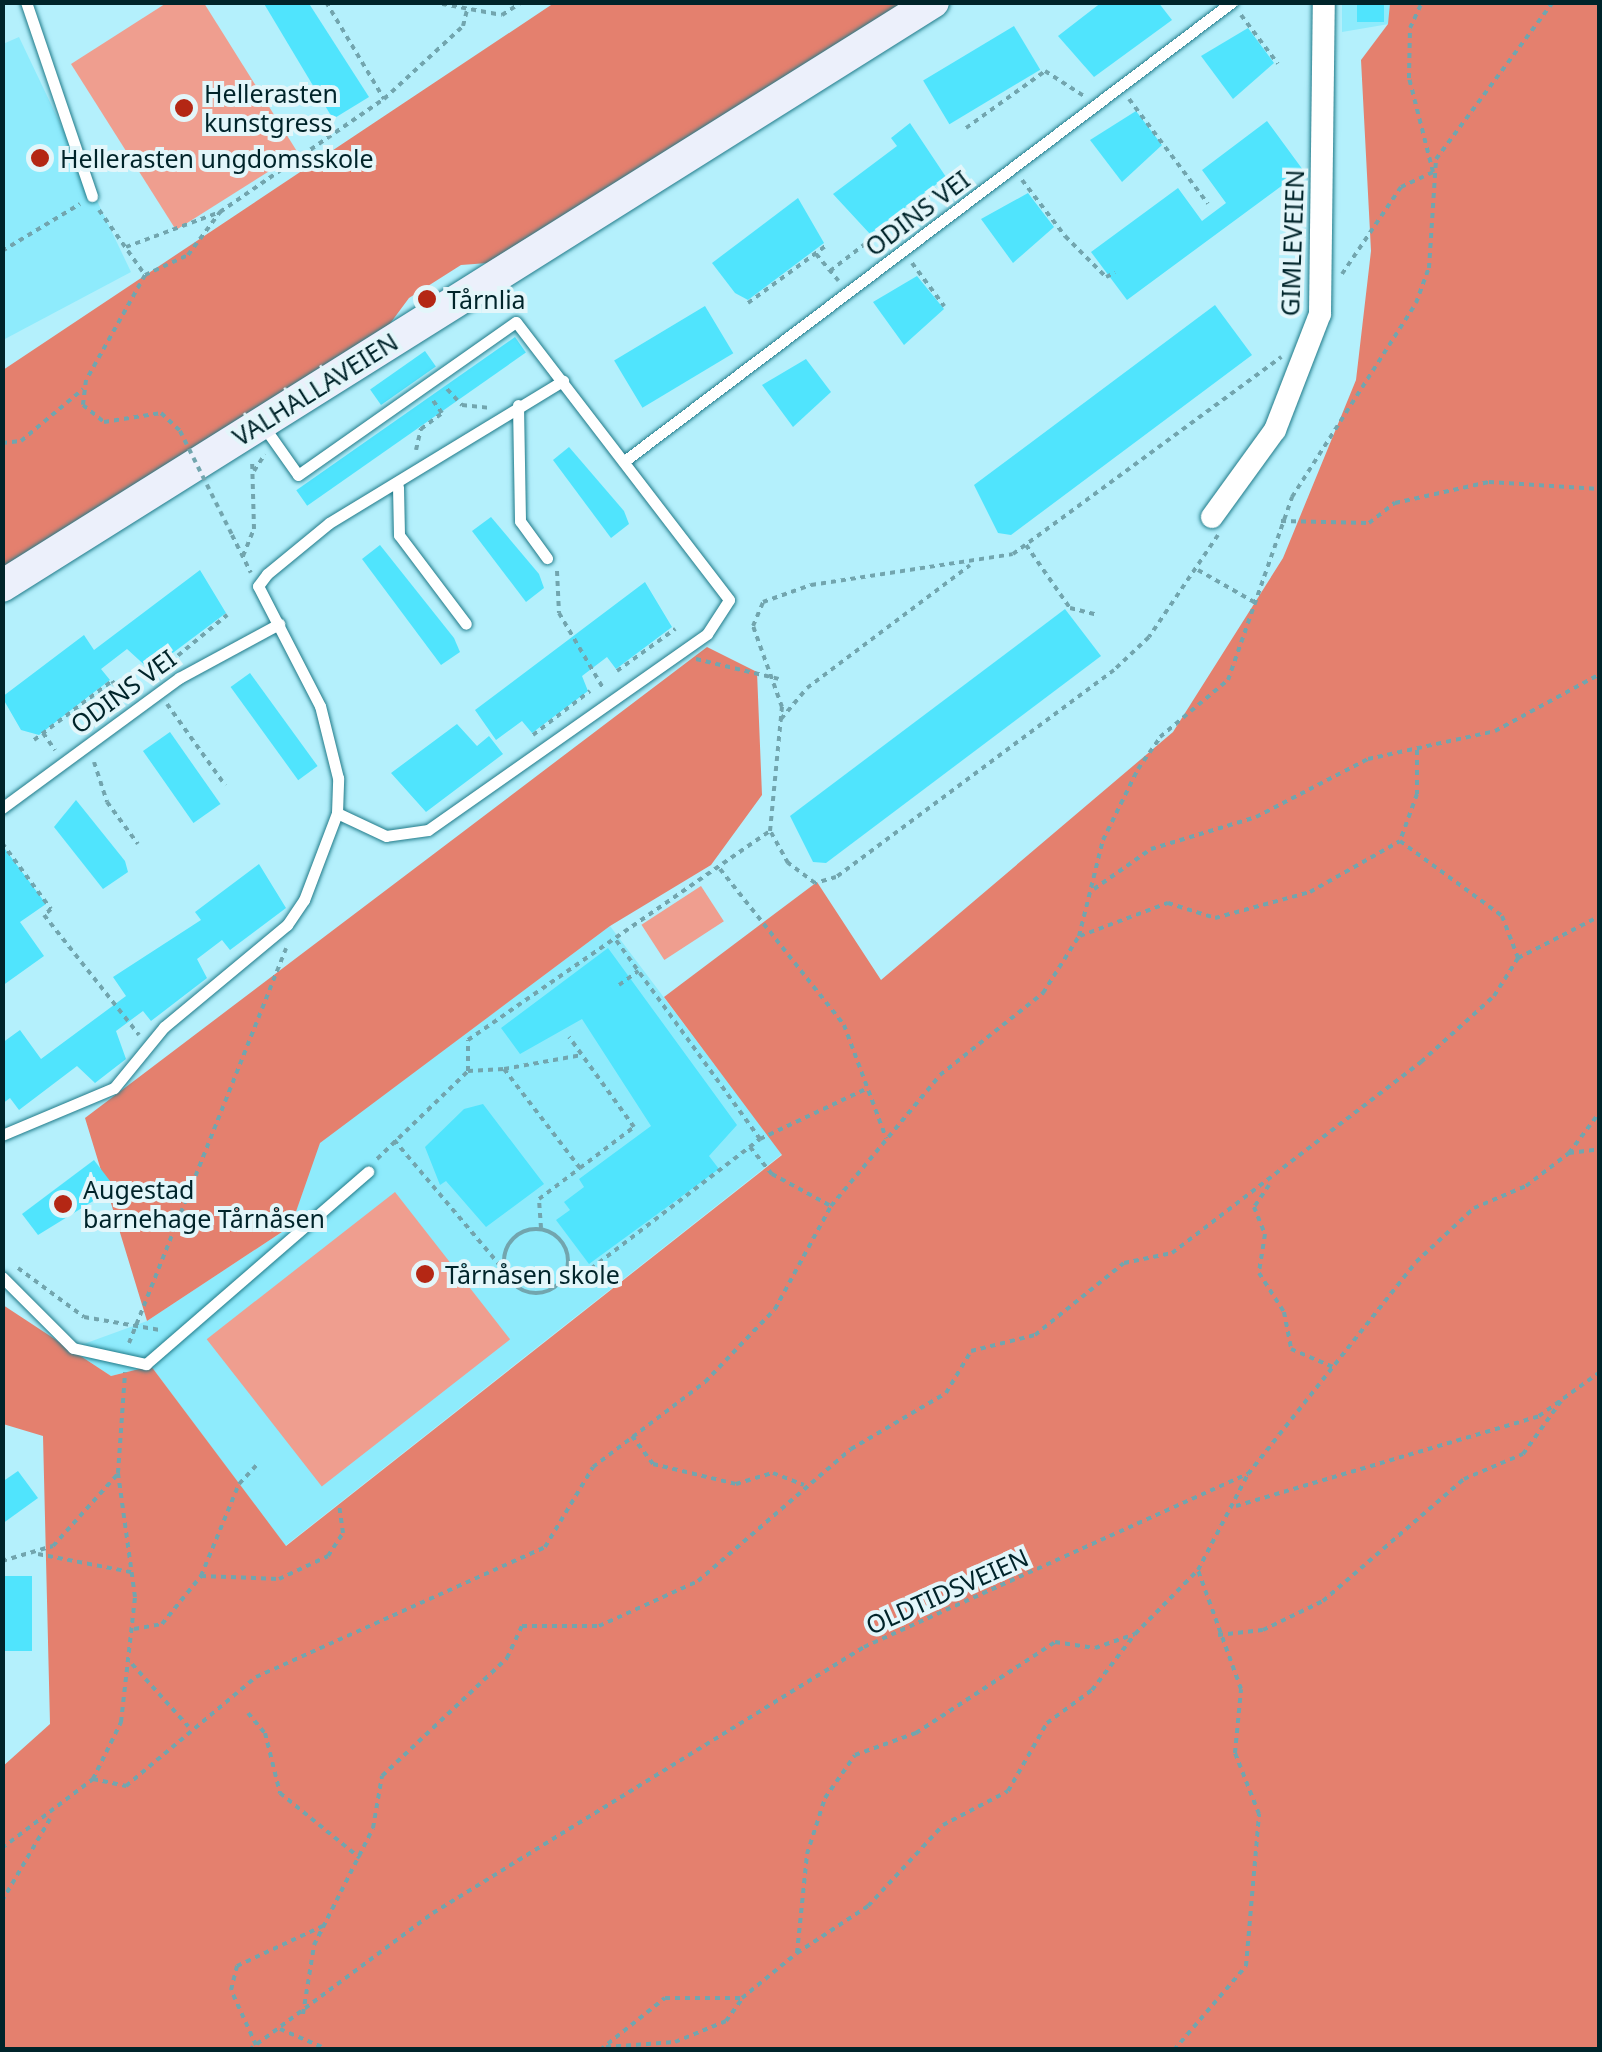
<!DOCTYPE html>
<html>
<head>
<meta charset="utf-8">
<style>
  body { margin:0 }
  #map { position:relative; width:1602px; height:2052px; overflow:hidden; background:#b4f0fc; font-family:"Noto Sans",sans-serif }
  div>[style] { position:absolute }
  .built>* { inset:0; background:#8eebfc }
  .green>* { inset:0; background:#ef9e8f; transform-origin:0 0 }
  .forest>* { inset:0; background:#e4806e }
  .building>* { inset:0; background:#50e4fd; transform-origin:0 0 }
  .path>* { height:4px; margin-top:-2px; transform-origin:0; background:repeating-linear-gradient(90deg,#72a5ae 0 5px,transparent 0 10px) }
  .path>.ring { margin:-2px; padding:0; box-sizing:content-box; background:none; border:4px solid #72a5ae; border-radius:50% }
  .roads { filter:drop-shadow(0 0 2px #207a89) drop-shadow(0 0 2px #207a89) }
  .lane>* { height:11px; margin:-5.5px; padding:0 5.5px; transform-origin:5.5px; border-radius:5.5px; background:#fff }
  .street>* { height:22px; margin:-11px; padding:0 11px; transform-origin:11px; border-radius:11px; background:#fff }
  .secondary>* { height:32px; margin:-16px; padding:0 16px; transform-origin:16px; border-radius:16px; background:#ecf0fb }
  .path-bridge>* { height:4px; margin-top:-2px; transform-origin:0; background:repeating-linear-gradient(90deg,#72a5ae 0 5px,transparent 0 10px) }
  .dots>* { width:28px; height:28px; translate:-50% -50%; box-sizing:border-box; border:5px solid #e3f6fa; border-radius:50% }
  span { translate:-50% -50%; white-space:nowrap; text-align:center; line-height:1.15; -webkit-text-stroke:8px #e3f6fa; paint-order:stroke }
  .poi-label { font-size:25px; color:#00242a }
  .left { translate:0 -50%; text-align:left }
  .street-label { font-size:25px; color:#00242a }
  .frame { position:absolute; inset:0; border:5px solid #00242a; pointer-events:none }
</style>
</head>
<body>
<div id="map">
  <div class="built">
    <div style="clip-path:polygon(1342px 3px,1390px 3px,1389px 24px,1342px 32px)"></div>
    <div style="clip-path:polygon(19px 37px,131px 272px,3px 340px,3px 44px)"></div>
    <div style="clip-path:polygon(610px 926px,782px 1154px,285px 1546px,151px 1366px,111px 1376px,70px 1349px,147px 1321px,291px 1226px,319px 1143px)"></div>
  </div>
  <div class="green">
    <div style="clip-path:polygon(168px 2px,204px 3px,298px 153px,176px 230px,71px 64px)"></div>
    <div style="left:701px;top:886px;width:42px;height:71px;rotate:57deg"></div>
    <div style="left:395px;top:1192px;width:187px;height:239px;rotate:52deg"></div>
  </div>
  <div class="forest">
    <div style="clip-path:polygon(554px 3px,906px 3px,488px 263px,461px 265px,409px 298px,389px 325px,3px 574px,3px 370px)"></div>
    <div style="clip-path:polygon(1390px 3px,1599px 3px,1599px 2049px,3px 2049px,2px 1767px,50px 1724px,43px 1436px,3px 1424px,3px 1305px,111px 1376px,151px 1366px,286px 1546px,782px 1155px,664px 997px,817px 882px,881px 980px,1173px 732px,1283px 558px,1356px 380px,1371px 251px,1361px 60px,1388px 24px)"></div>
    <div style="clip-path:polygon(707px 647px,757px 672px,762px 795px,711px 865px,610px 926px,320px 1143px,291px 1226px,147px 1321px,85px 1118px)"></div>
  </div>
  <div class="building">
    <div style="clip-path:polygon(263px 2px,308px 2px,369px 97px,333px 119px)"></div>
    <div style="clip-path:polygon(1102px 2px,1158px 2px,1172px 20px,1094px 77px,1058px 36px)"></div>
    <div style="left:1357px;top:2px;width:27px;height:20px"></div>
    <div style="left:1014px;top:26px;width:51px;height:106px;rotate:59deg"></div>
    <div style="clip-path:polygon(1248px 28px,1274px 63px,1233px 99px,1201px 56px)"></div>
    <div style="clip-path:polygon(1136px 111px,1162px 145px,1122px 182px,1090px 140px)"></div>
    <div style="clip-path:polygon(1267px 121px,1303px 170px,1127px 300px,1091px 252px,1178px 188px,1202px 221px,1226px 203px,1202px 170px)"></div>
    <div style="clip-path:polygon(910px 123px,946px 177px,870px 234px,833px 194px,897px 146px,891px 138px)"></div>
    <div style="clip-path:polygon(1028px 193px,1054px 227px,1013px 263px,981px 219px)"></div>
    <div style="clip-path:polygon(798px 198px,824px 243px,748px 300px,735px 293px,712px 263px)"></div>
    <div style="clip-path:polygon(917px 276px,944px 309px,904px 345px,873px 302px)"></div>
    <div style="clip-path:polygon(1215px 305px,1252px 355px,1011px 535px,998px 533px,974px 485px)"></div>
    <div style="left:705px;top:306px;width:55px;height:106px;rotate:59deg"></div>
    <div style="left:515px;top:337px;width:19px;height:267px;rotate:55deg"></div>
    <div style="left:425px;top:351px;width:19px;height:67px;rotate:55deg"></div>
    <div style="clip-path:polygon(806px 359px,831px 392px,793px 427px,762px 385px)"></div>
    <div style="clip-path:polygon(569px 447px,624px 511px,629px 524px,611px 538px,553px 460px)"></div>
    <div style="clip-path:polygon(491px 517px,539px 574px,544px 588px,526px 602px,472px 531px)"></div>
    <div style="clip-path:polygon(380px 545px,454px 638px,460px 652px,441px 665px,362px 559px)"></div>
    <div style="clip-path:polygon(200px 570px,226px 613px,150px 670px,127px 649px,101px 669px,110px 680px,89px 696px,39px 735px,21px 730px,2px 697px,84px 635px,94px 650px)"></div>
    <div style="clip-path:polygon(645px 582px,672px 627px,616px 669px,607px 657px,582px 676px,588px 691px,532px 733px,522px 721px,496px 740px,475px 710px)"></div>
    <div style="clip-path:polygon(1065px 609px,1101px 656px,826px 863px,813px 862px,790px 816px)"></div>
    <div style="left:250px;top:673px;width:115px;height:24px;rotate:54deg"></div>
    <div style="clip-path:polygon(457px 724px,477px 746px,489px 736px,503px 754px,426px 812px,391px 773px)"></div>
    <div style="left:170px;top:732px;width:88px;height:33px;rotate:55deg"></div>
    <div style="clip-path:polygon(76px 800px,125px 861px,128px 872px,103px 889px,54px 827px)"></div>
    <div style="clip-path:polygon(2px 845px,46px 904px,20px 922px,44px 956px,2px 986px)"></div>
    <div style="clip-path:polygon(259px 864px,286px 908px,230px 950px,222px 940px,197px 959px,207px 978px,151px 1021px,143px 1011px,116px 1031px,126px 1059px,95px 1083px,77px 1066px,19px 1110px,10px 1098px,2px 1104px,2px 1043px,20px 1030px,41px 1059px,126px 996px,113px 977px,201px 920px,195px 912px)"></div>
    <div style="clip-path:polygon(608px 948px,737px 1125px,709px 1156px,719px 1169px,589px 1264px,556px 1220px,570px 1210px,564px 1202px,584px 1187px,579px 1179px,651px 1126px,582px 1019px,520px 1054px,501px 1028px)"></div>
    <div style="clip-path:polygon(483px 1104px,544px 1184px,486px 1227px,446px 1181px,440px 1185px,425px 1147px,464px 1109px)"></div>
    <div style="clip-path:polygon(94px 1160px,110px 1181px,103px 1195px,38px 1235px,22px 1214px)"></div>
    <div style="clip-path:polygon(18px 1471px,38px 1498px,2px 1524px,2px 1482px)"></div>
    <div style="left:5px;top:1576px;width:27px;height:75px"></div>
  </div>
  <div class="path">
    <div style="left:326px;top:2px;width:113px;rotate:59.1deg"></div>
    <div style="left:432px;top:2px;width:71px;rotate:10.5deg"></div>
    <div style="left:502px;top:15px;width:24px;rotate:-33deg"></div>
    <div style="left:1241px;top:15px;width:61px;rotate:52.9deg"></div>
    <div style="left:1129px;top:99px;width:131px;rotate:53deg"></div>
    <div style="left:966px;top:128px;width:97px;rotate:-35.8deg"></div>
    <div style="left:1045px;top:71px;width:46px;rotate:32.7deg"></div>
    <div style="left:1022px;top:180px;width:71px;rotate:52.5deg"></div>
    <div style="left:1065px;top:236px;width:58px;rotate:45deg"></div>
    <div style="left:1106px;top:277px;width:10px;rotate:-24deg"></div>
    <div style="left:99px;top:210px;width:80px;rotate:54.7deg"></div>
    <div style="left:145px;top:275px;width:120px;rotate:119.3deg"></div>
    <div style="left:86px;top:380px;width:25px;rotate:97deg"></div>
    <div style="left:83px;top:405px;width:27px;rotate:39deg"></div>
    <div style="left:104px;top:422px;width:58px;rotate:-9deg"></div>
    <div style="left:161px;top:413px;width:26px;rotate:43deg"></div>
    <div style="left:126px;top:247px;width:100px;rotate:-20.4deg"></div>
    <div style="left:2px;top:251px;width:91px;rotate:-31.1deg"></div>
    <div style="left:816px;top:254px;width:35px;rotate:50deg"></div>
    <div style="left:912px;top:263px;width:54px;rotate:53.3deg"></div>
    <div style="left:830px;top:271px;width:150px;rotate:-37.7deg"></div>
    <div style="left:1342px;top:274px;width:105px;rotate:-55.9deg"></div>
    <div style="left:1401px;top:187px;width:35px;rotate:-25deg"></div>
    <div style="left:1433px;top:172px;width:97px;rotate:-104.3deg"></div>
    <div style="left:1409px;top:78px;width:50px;rotate:-88.9deg"></div>
    <div style="left:1410px;top:28px;width:29px;rotate:-65deg"></div>
    <div style="left:145px;top:275px;width:47px;rotate:-24.9deg"></div>
    <div style="left:188px;top:255px;width:54px;rotate:-53.3deg"></div>
    <div style="left:220px;top:212px;width:199px;rotate:-34.6deg"></div>
    <div style="left:384px;top:99px;width:108px;rotate:-42.7deg"></div>
    <div style="left:463px;top:26px;width:16px;rotate:-76deg"></div>
    <div style="left:748px;top:303px;width:98px;rotate:-36.3deg"></div>
    <div style="left:447px;top:389px;width:22px;rotate:47deg"></div>
    <div style="left:462px;top:405px;width:30px;rotate:6deg"></div>
    <div style="left:2px;top:443px;width:19px;rotate:-6deg"></div>
    <div style="left:21px;top:441px;width:81px;rotate:-40deg"></div>
    <div style="left:416px;top:450px;width:22px;rotate:-77deg"></div>
    <div style="left:421px;top:429px;width:26px;rotate:-37deg"></div>
    <div style="left:442px;top:413px;width:17px;rotate:-126deg"></div>
    <div style="left:254px;top:471px;width:20px;rotate:-57deg"></div>
    <div style="left:1281px;top:521px;width:88px;rotate:1.3deg"></div>
    <div style="left:1369px;top:523px;width:33px;rotate:-38deg"></div>
    <div style="left:1395px;top:503px;width:96px;rotate:-12.6deg"></div>
    <div style="left:1489px;top:482px;width:111px;rotate:3.6deg"></div>
    <div style="left:232px;top:535px;width:42px;rotate:63.4deg"></div>
    <div style="left:1218px;top:535px;width:123px;rotate:124.1deg"></div>
    <div style="left:1149px;top:637px;width:48px;rotate:136.7deg"></div>
    <div style="left:1114px;top:670px;width:347px;rotate:143.3deg"></div>
    <div style="left:836px;top:877px;width:22px;rotate:164deg"></div>
    <div style="left:815px;top:883px;width:34px;rotate:-143deg"></div>
    <div style="left:788px;top:863px;width:37px;rotate:-119deg"></div>
    <div style="left:770px;top:831px;width:125px;rotate:-84.5deg"></div>
    <div style="left:782px;top:707px;width:86px;rotate:-109.7deg"></div>
    <div style="left:753px;top:626px;width:26px;rotate:-67deg"></div>
    <div style="left:763px;top:602px;width:51px;rotate:-19.5deg"></div>
    <div style="left:811px;top:585px;width:204px;rotate:-8.7deg"></div>
    <div style="left:1013px;top:554px;width:333px;rotate:-36.3deg"></div>
    <div style="left:1026px;top:545px;width:77px;rotate:55.1deg"></div>
    <div style="left:1070px;top:608px;width:29px;rotate:14deg"></div>
    <div style="left:243px;top:556px;width:29px;rotate:-68deg"></div>
    <div style="left:254px;top:529px;width:70px;rotate:-91.6deg"></div>
    <div style="left:1198px;top:570px;width:64px;rotate:29.7deg"></div>
    <div style="left:557px;top:571px;width:42px;rotate:87.3deg"></div>
    <div style="left:559px;top:613px;width:87px;rotate:59.6deg"></div>
    <div style="left:696px;top:659px;width:85px;rotate:13.5deg"></div>
    <div style="left:617px;top:671px;width:72px;rotate:-35.9deg"></div>
    <div style="left:147px;top:681px;width:104px;rotate:-39.5deg"></div>
    <div style="left:167px;top:704px;width:100px;rotate:54.4deg"></div>
    <div style="left:781px;top:719px;width:40px;rotate:-50deg"></div>
    <div style="left:807px;top:688px;width:204px;rotate:-37deg"></div>
    <div style="left:43px;top:733px;width:21px;rotate:55deg"></div>
    <div style="left:533px;top:735px;width:72px;rotate:-37.7deg"></div>
    <div style="left:34px;top:740px;width:98px;rotate:-37.1deg"></div>
    <div style="left:112px;top:681px;width:23px;rotate:52deg"></div>
    <div style="left:1417px;top:750px;width:44px;rotate:90deg"></div>
    <div style="left:1417px;top:794px;width:50px;rotate:109.9deg"></div>
    <div style="left:1400px;top:841px;width:127px;rotate:36.3deg"></div>
    <div style="left:1502px;top:916px;width:45px;rotate:69.1deg"></div>
    <div style="left:94px;top:762px;width:42px;rotate:72deg"></div>
    <div style="left:107px;top:802px;width:52px;rotate:53.6deg"></div>
    <div style="left:2px;top:843px;width:82px;rotate:53.4deg"></div>
    <div style="left:51px;top:909px;width:9px;rotate:139deg"></div>
    <div style="left:44px;top:915px;width:153px;rotate:51.6deg"></div>
    <div style="left:720px;top:869px;width:199px;rotate:51.5deg"></div>
    <div style="left:844px;top:1025px;width:121px;rotate:69.6deg"></div>
    <div style="left:1094px;top:889px;width:70px;rotate:-35.1deg"></div>
    <div style="left:1151px;top:849px;width:110px;rotate:-16.9deg"></div>
    <div style="left:1256px;top:817px;width:126px;rotate:-27.4deg"></div>
    <div style="left:1368px;top:759px;width:130px;rotate:-12.4deg"></div>
    <div style="left:1495px;top:731px;width:119px;rotate:-28.5deg"></div>
    <div style="left:1080px;top:936px;width:94px;rotate:-20.6deg"></div>
    <div style="left:1168px;top:903px;width:49px;rotate:17.7deg"></div>
    <div style="left:1215px;top:918px;width:98px;rotate:-15.3deg"></div>
    <div style="left:1310px;top:892px;width:103px;rotate:-29.5deg"></div>
    <div style="left:619px;top:985px;width:24px;rotate:-36deg"></div>
    <div style="left:504px;top:1069px;width:79px;rotate:-10.2deg"></div>
    <div style="left:468px;top:1071px;width:36px;rotate:-3deg"></div>
    <div style="left:504px;top:1069px;width:125px;rotate:52.5deg"></div>
    <div style="left:580px;top:1168px;width:68px;rotate:-37.2deg"></div>
    <div style="left:634px;top:1127px;width:111px;rotate:-125.8deg"></div>
    <div style="left:760px;top:1139px;width:119px;rotate:-25.3deg"></div>
    <div style="left:394px;top:1140px;width:170px;rotate:49.8deg"></div>
    <div style="left:750px;top:1147px;width:35px;rotate:51deg"></div>
    <div style="left:772px;top:1174px;width:67px;rotate:28.5deg"></div>
    <div style="left:1569px;top:1153px;width:31px;rotate:-7deg"></div>
    <div style="left:377px;top:1159px;width:127px;rotate:-44deg"></div>
    <div style="left:468px;top:1071px;width:31px;rotate:-90deg"></div>
    <div style="left:468px;top:1040px;width:367px;rotate:-34.7deg"></div>
    <div style="left:1269px;top:1185px;width:27px;rotate:124deg"></div>
    <div style="left:1254px;top:1207px;width:29px;rotate:68deg"></div>
    <div style="left:1265px;top:1234px;width:39px;rotate:99deg"></div>
    <div style="left:1259px;top:1273px;width:46px;rotate:57.3deg"></div>
    <div style="left:1284px;top:1312px;width:38px;rotate:79deg"></div>
    <div style="left:1291px;top:1349px;width:46px;rotate:23.2deg"></div>
    <div style="left:541px;top:1228px;width:29px;rotate:-94deg"></div>
    <div style="left:539px;top:1199px;width:51px;rotate:-37.1deg"></div>
    <div class="ring" style="left:504px;top:1229px;width:60px;height:60px"></div>
    <div style="left:18px;top:1268px;width:82px;rotate:36.6deg"></div>
    <div style="left:84px;top:1317px;width:77px;rotate:9.7deg"></div>
    <div style="left:565px;top:1276px;width:11px;rotate:27deg"></div>
    <div style="left:575px;top:1281px;width:233px;rotate:-37.5deg"></div>
    <div style="left:760px;top:1139px;width:249px;rotate:-125.9deg"></div>
    <div style="left:129px;top:1343px;width:425px;rotate:-68.3deg"></div>
    <div style="left:632px;top:1436px;width:35px;rotate:53deg"></div>
    <div style="left:653px;top:1464px;width:85px;rotate:13.5deg"></div>
    <div style="left:736px;top:1484px;width:39px;rotate:-17deg"></div>
    <div style="left:773px;top:1473px;width:33px;rotate:21deg"></div>
    <div style="left:1236px;top:1506px;width:316px;rotate:-16.5deg"></div>
    <div style="left:1539px;top:1416px;width:75px;rotate:-35.8deg"></div>
    <div style="left:38px;top:1554px;width:95px;rotate:11deg"></div>
    <div style="left:2px;top:1561px;width:53px;rotate:-16.4deg"></div>
    <div style="left:53px;top:1546px;width:96px;rotate:-48deg"></div>
    <div style="left:201px;top:1576px;width:100px;rotate:-67.6deg"></div>
    <div style="left:239px;top:1484px;width:26px;rotate:-47deg"></div>
    <div style="left:134px;top:1629px;width:28px;rotate:-10deg"></div>
    <div style="left:162px;top:1624px;width:62px;rotate:-50.9deg"></div>
    <div style="left:201px;top:1576px;width:78px;rotate:2.2deg"></div>
    <div style="left:279px;top:1579px;width:54px;rotate:-25.1deg"></div>
    <div style="left:328px;top:1556px;width:27px;rotate:-57deg"></div>
    <div style="left:343px;top:1533px;width:28px;rotate:-98deg"></div>
    <div style="left:1218px;top:1635px;width:45px;rotate:-6.3deg"></div>
    <div style="left:1263px;top:1630px;width:67px;rotate:-25.8deg"></div>
    <div style="left:1323px;top:1601px;width:186px;rotate:-40.9deg"></div>
    <div style="left:1464px;top:1479px;width:64px;rotate:-23deg"></div>
    <div style="left:1523px;top:1454px;width:70px;rotate:-54.3deg"></div>
    <div style="left:132px;top:1664px;width:84px;rotate:47.9deg"></div>
    <div style="left:248px;top:1713px;width:26px;rotate:50deg"></div>
    <div style="left:265px;top:1733px;width:62px;rotate:76deg"></div>
    <div style="left:280px;top:1793px;width:103px;rotate:39.1deg"></div>
    <div style="left:93px;top:1779px;width:34px;rotate:12deg"></div>
    <div style="left:126px;top:1786px;width:170px;rotate:-40deg"></div>
    <div style="left:256px;top:1677px;width:317px;rotate:-24.2deg"></div>
    <div style="left:545px;top:1547px;width:93px;rotate:-59deg"></div>
    <div style="left:593px;top:1467px;width:141px;rotate:-37.2deg"></div>
    <div style="left:705px;top:1382px;width:101px;rotate:-46.2deg"></div>
    <div style="left:775px;top:1309px;width:117px;rotate:-61.5deg"></div>
    <div style="left:831px;top:1206px;width:170px;rotate:-50.2deg"></div>
    <div style="left:940px;top:1075px;width:132px;rotate:-38.5deg"></div>
    <div style="left:1043px;top:993px;width:67px;rotate:-57.7deg"></div>
    <div style="left:1079px;top:936px;width:99px;rotate:-76deg"></div>
    <div style="left:1103px;top:840px;width:79px;rotate:-63.8deg"></div>
    <div style="left:1138px;top:769px;width:39px;rotate:-55deg"></div>
    <div style="left:1160px;top:737px;width:89px;rotate:-40deg"></div>
    <div style="left:1228px;top:680px;width:194px;rotate:-70.7deg"></div>
    <div style="left:1292px;top:497px;width:230px;rotate:-57.4deg"></div>
    <div style="left:1416px;top:303px;width:37px;rotate:-70deg"></div>
    <div style="left:1429px;top:268px;width:109px;rotate:-86.3deg"></div>
    <div style="left:1436px;top:159px;width:196px;rotate:-53.3deg"></div>
    <div style="left:2px;top:1848px;width:114px;rotate:-37.2deg"></div>
    <div style="left:93px;top:1779px;width:64px;rotate:-63.8deg"></div>
    <div style="left:121px;top:1722px;width:126px;rotate:-83.6deg"></div>
    <div style="left:135px;top:1597px;width:125px;rotate:-97.8deg"></div>
    <div style="left:118px;top:1473px;width:101px;rotate:-86deg"></div>
    <div style="left:2px;top:1901px;width:95px;rotate:-59.7deg"></div>
    <div style="left:797px;top:1953px;width:85px;rotate:-33.5deg"></div>
    <div style="left:868px;top:1906px;width:110px;rotate:-47.2deg"></div>
    <div style="left:943px;top:1825px;width:73px;rotate:-27.6deg"></div>
    <div style="left:1008px;top:1791px;width:78px;rotate:-60.2deg"></div>
    <div style="left:1047px;top:1723px;width:56px;rotate:-36.3deg"></div>
    <div style="left:1092px;top:1690px;width:71px;rotate:-52.5deg"></div>
    <div style="left:303px;top:2014px;width:70px;rotate:-80.9deg"></div>
    <div style="left:314px;top:1945px;width:131px;rotate:-63.2deg"></div>
    <div style="left:373px;top:1828px;width:53px;rotate:-80.2deg"></div>
    <div style="left:382px;top:1776px;width:172px;rotate:-43.3deg"></div>
    <div style="left:507px;top:1658px;width:35px;rotate:-65deg"></div>
    <div style="left:522px;top:1626px;width:77px"></div>
    <div style="left:599px;top:1626px;width:109px;rotate:-24.4deg"></div>
    <div style="left:698px;top:1581px;width:202px;rotate:-40.8deg"></div>
    <div style="left:851px;top:1449px;width:110px;rotate:-30.5deg"></div>
    <div style="left:946px;top:1393px;width:49px;rotate:-59.2deg"></div>
    <div style="left:971px;top:1351px;width:66px;rotate:-14deg"></div>
    <div style="left:1035px;top:1335px;width:114px;rotate:-39deg"></div>
    <div style="left:1124px;top:1263px;width:49px;rotate:-11.8deg"></div>
    <div style="left:1172px;top:1253px;width:314px;rotate:-37.5deg"></div>
    <div style="left:1421px;top:1062px;width:98px;rotate:-42.1deg"></div>
    <div style="left:1494px;top:996px;width:45px;rotate:-57.7deg"></div>
    <div style="left:1518px;top:958px;width:92px;rotate:-27.1deg"></div>
    <div style="left:280px;top:2029px;width:53px;rotate:23.2deg"></div>
    <div style="left:256px;top:2045px;width:60px;rotate:-114.4deg"></div>
    <div style="left:231px;top:1990px;width:25px;rotate:-76deg"></div>
    <div style="left:237px;top:1966px;width:97px;rotate:-25deg"></div>
    <div style="left:606px;top:2047px;width:69px;rotate:-4.1deg"></div>
    <div style="left:675px;top:2042px;width:55px;rotate:-22.4deg"></div>
    <div style="left:726px;top:2021px;width:26px;rotate:-54deg"></div>
    <div style="left:249px;top:2050px;width:229px;rotate:-36.7deg"></div>
    <div style="left:433px;top:1913px;width:506px;rotate:-31.68deg"></div>
    <div style="left:864px;top:1647px;width:421px;rotate:-24.3deg"></div>
    <div style="left:1248px;top:1474px;width:270px;rotate:-51.6deg"></div>
    <div style="left:1416px;top:1262px;width:79px;rotate:-43deg"></div>
    <div style="left:1474px;top:1208px;width:56px;rotate:-22.9deg"></div>
    <div style="left:1526px;top:1186px;width:54px;rotate:-37.5deg"></div>
    <div style="left:1569px;top:1153px;width:51px;rotate:-52.9deg"></div>
    <div style="left:600px;top:2050px;width:83px;rotate:-38.7deg"></div>
    <div style="left:665px;top:1998px;width:77px"></div>
    <div style="left:742px;top:1998px;width:71px;rotate:-39.3deg"></div>
    <div style="left:797px;top:1953px;width:100px;rotate:-84.2deg"></div>
    <div style="left:807px;top:1854px;width:59px;rotate:-72.2deg"></div>
    <div style="left:825px;top:1798px;width:52px;rotate:-55.1deg"></div>
    <div style="left:855px;top:1755px;width:65px;rotate:-19.8deg"></div>
    <div style="left:916px;top:1733px;width:166px;rotate:-33.2deg"></div>
    <div style="left:1055px;top:1642px;width:40px;rotate:8.5deg"></div>
    <div style="left:1095px;top:1648px;width:42px;rotate:-19.3deg"></div>
    <div style="left:1135px;top:1634px;width:90px;rotate:-45.5deg"></div>
    <div style="left:1198px;top:1570px;width:108px;rotate:-62.5deg"></div>
    <div style="left:1174px;top:2050px;width:111px;rotate:-49.4deg"></div>
    <div style="left:1246px;top:1966px;width:153px;rotate:-85.1deg"></div>
    <div style="left:1259px;top:1814px;width:66px;rotate:-111.5deg"></div>
    <div style="left:1235px;top:1753px;width:64px;rotate:-84.6deg"></div>
    <div style="left:1241px;top:1689px;width:127px;rotate:-109.9deg"></div>
  </div>
  <div class="roads">
    <div class="lane">
      <div style="left:26px;top:2px;width:205px;rotate:71.2deg"></div>
      <div style="left:518px;top:405px;width:116px;rotate:89deg"></div>
      <div style="left:520px;top:521px;width:46px;rotate:53.9deg"></div>
      <div style="left:262px;top:424px;width:62px;rotate:54.8deg"></div>
      <div style="left:298px;top:475px;width:266px;rotate:-35.1deg"></div>
      <div style="left:516px;top:322px;width:350px;rotate:52.5deg"></div>
      <div style="left:729px;top:600px;width:40px;rotate:122.9deg"></div>
      <div style="left:707px;top:634px;width:341px;rotate:144.9deg"></div>
      <div style="left:428px;top:830px;width:42px;rotate:171.9deg"></div>
      <div style="left:386px;top:836px;width:54px;rotate:-154.9deg"></div>
      <div style="left:627px;top:459px;width:758px;rotate:-37.07deg"></div>
      <div style="left:398px;top:487px;width:48px;rotate:88.8deg"></div>
      <div style="left:399px;top:535px;width:111px;rotate:53deg"></div>
      <div style="left:2px;top:808px;width:220px;rotate:-36.3deg"></div>
      <div style="left:179px;top:678px;width:114px;rotate:-28.4deg"></div>
      <div style="left:2px;top:1135px;width:121px;rotate:-22.8deg"></div>
      <div style="left:114px;top:1088px;width:79px;rotate:-50.7deg"></div>
      <div style="left:164px;top:1027px;width:160px;rotate:-39.7deg"></div>
      <div style="left:287px;top:925px;width:30px;rotate:-56deg"></div>
      <div style="left:304px;top:900px;width:93px;rotate:-69.2deg"></div>
      <div style="left:337px;top:813px;width:35px;rotate:-88deg"></div>
      <div style="left:338px;top:778px;width:74px;rotate:-104deg"></div>
      <div style="left:320px;top:706px;width:135px;rotate:-117.3deg"></div>
      <div style="left:258px;top:586px;width:15px;rotate:-53deg"></div>
      <div style="left:267px;top:574px;width:80px;rotate:-39.4deg"></div>
      <div style="left:329px;top:523px;width:274px;rotate:-31.3deg"></div>
      <div style="left:2px;top:1277px;width:100px;rotate:45deg"></div>
      <div style="left:73px;top:1348px;width:75px;rotate:12.4deg"></div>
      <div style="left:146px;top:1364px;width:294px;rotate:-40.9deg"></div>
    </div>
    <div class="street">
      <div style="left:1212px;top:517px;width:107px;rotate:-54.1deg"></div>
      <div style="left:1275px;top:430px;width:124px;rotate:-68.8deg"></div>
      <div style="left:1320px;top:314px;width:312px;rotate:-89.3deg"></div>
    </div>
    <div class="secondary">
      <div style="left:2px;top:586px;width:1099px;rotate:-32.1deg"></div>
    </div>
  </div>
  <div class="path-bridge">
    <div style="left:180px;top:431px;width:116px;rotate:63.4deg"></div>
  </div>
  <div class="dots">
    <div style="left:184px;top:108px;background:#b42714"></div>
    <div style="left:40px;top:158px;background:#b42714"></div>
    <div style="left:427px;top:299px;background:#b42714"></div>
    <div style="left:63px;top:1204px;background:#b42714"></div>
    <div style="left:425px;top:1274px;background:#b42714"></div>
  </div>
  <div class="poi-label">
    <span class="left" style="left:204px;top:108px">Hellerasten<br>kunstgress</span>
    <span class="left" style="left:60px;top:158px">Hellerasten ungdomsskole</span>
    <span class="left" style="left:447px;top:299px">Tårnlia</span>
    <span class="left" style="left:83px;top:1204px">Augestad<br>barnehage Tårnåsen</span>
    <span class="left" style="left:445px;top:1274px">Tårnåsen skole</span>
  </div>
  <div class="street-label">
    <span style="left:917px;top:213px;rotate:-37deg">ODINS VEI</span>
    <span style="left:1292px;top:243px;rotate:-88deg">GIMLEVEIEN</span>
    <span style="left:315px;top:389px;rotate:-32deg">VALHALLAVEIEN</span>
    <span style="left:123px;top:691px;rotate:-36deg">ODINS VEI</span>
    <span style="left:947px;top:1591px;rotate:-24deg">OLDTIDSVEIEN</span>
  </div>
  <div class="frame"></div>
</div>
</body>
</html>
